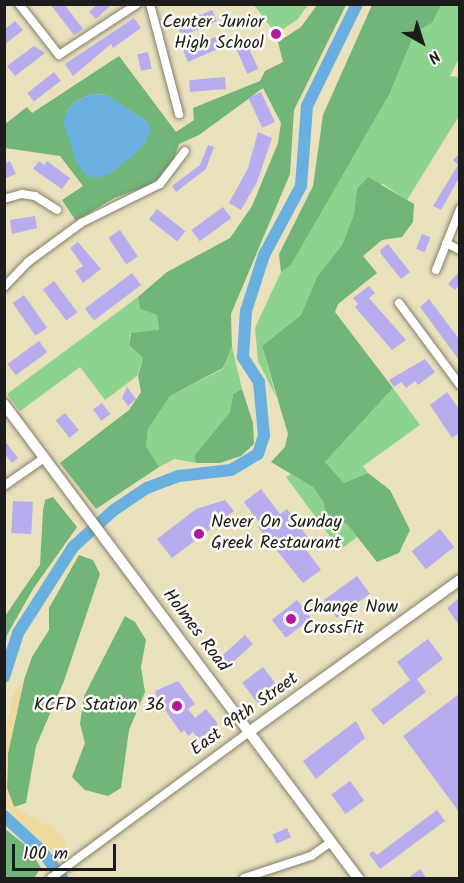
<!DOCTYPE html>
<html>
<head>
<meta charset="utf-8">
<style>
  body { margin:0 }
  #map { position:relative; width:464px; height:883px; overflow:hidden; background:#e9e0bc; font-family:Kalam,sans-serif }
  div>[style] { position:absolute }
  .green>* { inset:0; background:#8cd38d }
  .forest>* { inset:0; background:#71b578 }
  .sand>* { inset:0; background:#eeda9e }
  .water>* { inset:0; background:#69b0e0 }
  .river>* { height:12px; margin:-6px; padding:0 6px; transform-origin:6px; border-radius:6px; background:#69b0e0 }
  .building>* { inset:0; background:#b7adee; transform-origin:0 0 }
  .roads { filter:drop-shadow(0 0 2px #827e6c) drop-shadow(0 0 2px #827e6c) }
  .street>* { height:8px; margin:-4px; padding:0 4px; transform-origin:4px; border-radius:4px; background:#fff }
  .secondary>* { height:10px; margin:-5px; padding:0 5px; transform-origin:5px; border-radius:5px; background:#fff }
  .dots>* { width:16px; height:16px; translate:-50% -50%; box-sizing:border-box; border:3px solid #fdfcf7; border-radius:50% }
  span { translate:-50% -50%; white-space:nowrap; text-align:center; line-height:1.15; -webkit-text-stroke:5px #fdfcf7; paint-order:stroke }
  .poi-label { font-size:18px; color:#1c1c1c }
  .right { translate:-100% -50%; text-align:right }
  .left { translate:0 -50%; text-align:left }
  .street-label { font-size:18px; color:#1c1c1c }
  .frame { position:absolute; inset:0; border:6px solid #1c1c1c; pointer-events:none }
  .north { position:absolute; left:392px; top:12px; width:60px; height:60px; -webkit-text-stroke:4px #fdfcf7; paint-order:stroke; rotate:141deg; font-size:16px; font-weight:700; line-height:24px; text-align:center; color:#1c1c1c }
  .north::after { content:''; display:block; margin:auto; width:21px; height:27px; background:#1c1c1c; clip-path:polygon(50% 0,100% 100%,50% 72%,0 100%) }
  .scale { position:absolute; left:12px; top:844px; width:104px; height:27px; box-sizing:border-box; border:3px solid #1c1c1c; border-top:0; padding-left:8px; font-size:18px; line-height:21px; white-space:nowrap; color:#1c1c1c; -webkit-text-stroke:4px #fdfcf7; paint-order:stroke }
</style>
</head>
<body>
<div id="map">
  <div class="green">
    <div style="clip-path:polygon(254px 5px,308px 5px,298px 19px,276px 34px)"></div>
    <div style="clip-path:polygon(441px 5px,459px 5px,459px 58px,450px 76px,459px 77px,459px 116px,407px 200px,383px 184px,357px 189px,354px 214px,342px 245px,317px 277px,301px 315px,262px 346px,276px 397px,258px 361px,255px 328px,281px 272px,291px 265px,390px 93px,415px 32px,432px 23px)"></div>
    <div style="clip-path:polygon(138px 297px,140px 309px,157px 315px,159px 331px,130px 334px,129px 345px,143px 358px,137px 376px,105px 400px,80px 367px,20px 411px,7px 394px)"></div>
    <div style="clip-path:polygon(232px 347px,242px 389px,233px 394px,230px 412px,194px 456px,196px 463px,175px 459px,159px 467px,146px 446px,148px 429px,170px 396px,223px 369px)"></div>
    <div style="clip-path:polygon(393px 388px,420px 425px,363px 466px,368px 473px,344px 483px,325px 462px)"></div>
    <div style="clip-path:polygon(291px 474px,313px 487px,324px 503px,326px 514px,347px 524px,357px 537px,340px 550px,286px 477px)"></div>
  </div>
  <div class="forest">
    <div style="clip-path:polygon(evenodd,317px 5px,346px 5px,294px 110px,290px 174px,231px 314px,232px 347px,223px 368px,170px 396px,148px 429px,146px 446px,159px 467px,96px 509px,60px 463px,129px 410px,141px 392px,138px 376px,143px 358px,129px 345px,131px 333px,159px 330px,157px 315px,140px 309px,138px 297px,167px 272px,230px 238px,252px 206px,278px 143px,281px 123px,263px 88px,199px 135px,179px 144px,173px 162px,153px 184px,114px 198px,76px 221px,62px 200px,83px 186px,60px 156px,5px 148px,5px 124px,27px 107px,32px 113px,119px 56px,176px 132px,194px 120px,193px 108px,260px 81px,265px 71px,283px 62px,278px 42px,301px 27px,317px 5px,91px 94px,106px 95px,147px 122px,146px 142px,111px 173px,66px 112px,76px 101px,91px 94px)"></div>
    <div style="clip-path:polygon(372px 5px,441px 5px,432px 23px,415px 32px,390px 93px,291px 265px,281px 272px,279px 254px,313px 186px,323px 115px)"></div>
    <div style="clip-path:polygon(368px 177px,414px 204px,413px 222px,402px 237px,382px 240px,363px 256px,377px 273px,338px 304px,335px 312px,393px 388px,325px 462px,344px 483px,368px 473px,390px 490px,410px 530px,399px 553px,377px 562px,347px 524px,325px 514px,324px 503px,313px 487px,271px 462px,285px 447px,288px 434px,262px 346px,301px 315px,317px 277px,342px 245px,354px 214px,357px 189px)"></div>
    <div style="clip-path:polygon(242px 389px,253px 423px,254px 444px,241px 456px,220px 463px,196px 463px,194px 456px,230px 412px,233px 394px)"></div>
    <div style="clip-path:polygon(53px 497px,77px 527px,33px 589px,7px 635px,5px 647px,5px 616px,40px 565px,43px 511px,45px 500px)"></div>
    <div style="clip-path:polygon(79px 555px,93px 560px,100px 574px,64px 681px,36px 746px,26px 803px,14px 807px,7px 788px,8px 753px,24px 680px,32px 657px,49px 630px,49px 608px)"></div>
    <div style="clip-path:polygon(125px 616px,135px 622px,146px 640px,141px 667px,145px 692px,129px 730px,121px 788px,108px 796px,85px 790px,72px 777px,85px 743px,80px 724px,84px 696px)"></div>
    <div style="clip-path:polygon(4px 828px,29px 848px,41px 868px,34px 878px,5px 878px)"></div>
  </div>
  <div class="sand">
    <div style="clip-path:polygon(24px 680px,8px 753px,7px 788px,14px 807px,52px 828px,65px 842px,69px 878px,54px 853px,10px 812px,5px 799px,4px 738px,14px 693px)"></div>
  </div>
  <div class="water">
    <div style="clip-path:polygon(91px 94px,106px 95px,118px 102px,147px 122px,151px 129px,146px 142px,135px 154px,111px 173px,97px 178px,87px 176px,77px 164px,64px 123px,66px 112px,76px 101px)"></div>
  </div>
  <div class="river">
    <div style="left:4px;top:677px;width:46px;rotate:-72.3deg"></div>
    <div style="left:18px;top:633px;width:102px;rotate:-57.4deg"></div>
    <div style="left:73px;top:547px;width:55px;rotate:-42.1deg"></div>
    <div style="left:114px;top:510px;width:40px;rotate:-34deg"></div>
    <div style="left:147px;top:488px;width:34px;rotate:-21deg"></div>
    <div style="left:179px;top:476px;width:52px;rotate:-6.6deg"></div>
    <div style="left:231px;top:470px;width:31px;rotate:-31deg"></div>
    <div style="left:258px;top:454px;width:19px;rotate:-72deg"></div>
    <div style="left:264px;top:436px;width:54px;rotate:-95.3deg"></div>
    <div style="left:259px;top:382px;width:30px;rotate:-123deg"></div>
    <div style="left:243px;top:357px;width:46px;rotate:-86.3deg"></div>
    <div style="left:246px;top:311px;width:59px;rotate:-72.2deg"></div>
    <div style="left:264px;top:255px;width:78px;rotate:-61.8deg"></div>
    <div style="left:301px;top:186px;width:80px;rotate:-85.7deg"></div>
    <div style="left:307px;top:106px;width:114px;rotate:-63.9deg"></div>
    <div style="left:4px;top:816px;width:50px;rotate:42.6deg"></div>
    <div style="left:41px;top:850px;width:35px;rotate:53deg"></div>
  </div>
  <div class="building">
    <div style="clip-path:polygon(50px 4px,64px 4px,83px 29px,74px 35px)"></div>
    <div style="clip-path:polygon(98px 4px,112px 4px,96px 19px,89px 12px)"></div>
    <div style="clip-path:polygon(212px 10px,217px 21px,185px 35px,180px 32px,177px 25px)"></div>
    <div style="clip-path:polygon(134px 18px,141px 28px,113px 48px,111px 44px,73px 76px,65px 64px)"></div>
    <div style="clip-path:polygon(15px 21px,23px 30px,4px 45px,5px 29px)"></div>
    <div style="clip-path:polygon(215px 37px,222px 47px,188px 62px,183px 50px)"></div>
    <div style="left:244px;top:37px;width:35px;height:12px;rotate:66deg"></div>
    <div style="clip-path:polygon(34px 46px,45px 53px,15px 76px,7px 66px)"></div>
    <div style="left:148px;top:52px;width:17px;height:11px;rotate:77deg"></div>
    <div style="left:54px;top:72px;width:11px;height:34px;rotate:52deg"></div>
    <div style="left:225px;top:77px;width:12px;height:36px;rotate:85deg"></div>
    <div style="left:261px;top:92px;width:33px;height:14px;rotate:65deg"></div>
    <div style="clip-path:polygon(258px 132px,272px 138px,257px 182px,241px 210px,229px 203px,248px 168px)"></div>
    <div style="clip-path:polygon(208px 145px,214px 147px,206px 169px,176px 192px,172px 186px,200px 165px)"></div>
    <div style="clip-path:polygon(459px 154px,459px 178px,441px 210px,433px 206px,458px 165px,453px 160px)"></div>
    <div style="clip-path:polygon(10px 161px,16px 174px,4px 179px,4px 164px)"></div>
    <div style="clip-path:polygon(39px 161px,44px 165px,47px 161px,70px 178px,62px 189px,33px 169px)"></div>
    <div style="left:223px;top:207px;width:14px;height:39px;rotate:54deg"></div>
    <div style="left:157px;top:209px;width:36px;height:13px;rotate:38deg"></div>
    <div style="clip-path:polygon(35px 216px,37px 228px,12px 234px,10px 220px)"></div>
    <div style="left:120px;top:230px;width:32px;height:14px;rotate:56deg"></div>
    <div style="left:422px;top:234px;width:9px;height:16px;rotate:21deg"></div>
    <div style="clip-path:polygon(78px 242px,101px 269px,83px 283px,75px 271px,83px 266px,70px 248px)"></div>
    <div style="clip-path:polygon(388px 244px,410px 272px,401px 279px,381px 254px,380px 250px)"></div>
    <div style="clip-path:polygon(459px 272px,459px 285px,455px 290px,448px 284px)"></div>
    <div style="left:132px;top:273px;width:15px;height:59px;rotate:53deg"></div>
    <div style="left:54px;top:281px;width:39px;height:14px;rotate:53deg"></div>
    <div style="clip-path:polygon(369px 286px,375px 293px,369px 298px,406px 340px,392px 350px,355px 307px,358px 304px,353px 298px)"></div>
    <div style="left:24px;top:295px;width:40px;height:14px;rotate:55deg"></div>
    <div style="clip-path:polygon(429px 299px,459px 339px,459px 360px,420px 307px)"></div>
    <div style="left:39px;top:341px;width:14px;height:39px;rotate:54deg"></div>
    <div style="clip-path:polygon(425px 359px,435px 372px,418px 385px,415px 381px,406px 388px,401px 382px,394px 387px,389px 380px)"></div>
    <div style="clip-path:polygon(127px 387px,136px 399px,128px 406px,122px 398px)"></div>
    <div style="clip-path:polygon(447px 392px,459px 409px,459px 433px,452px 438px,430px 405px)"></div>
    <div style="left:102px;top:403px;width:14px;height:11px;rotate:54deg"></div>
    <div style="left:65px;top:413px;width:22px;height:12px;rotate:51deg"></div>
    <div style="clip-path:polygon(4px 440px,18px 458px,12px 463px,4px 453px)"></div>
    <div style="clip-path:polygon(261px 489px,280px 514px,287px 509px,309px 539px,302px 544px,321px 570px,303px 583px,258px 527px,261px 525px,244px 502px)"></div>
    <div style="clip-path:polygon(225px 500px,234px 511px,172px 558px,157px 539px,196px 509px)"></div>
    <div style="left:13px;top:501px;width:20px;height:32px;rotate:3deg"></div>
    <div style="left:440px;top:529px;width:23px;height:36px;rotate:52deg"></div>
    <div style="left:357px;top:576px;width:22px;height:41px;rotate:54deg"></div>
    <div style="clip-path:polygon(459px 598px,459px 625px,447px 608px)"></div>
    <div style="left:297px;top:600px;width:23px;height:32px;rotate:52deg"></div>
    <div style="left:245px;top:635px;width:12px;height:32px;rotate:48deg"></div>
    <div style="clip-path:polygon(428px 639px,443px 659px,417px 679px,426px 692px,383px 725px,371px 710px,410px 680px,397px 662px)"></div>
    <div style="left:263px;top:667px;width:30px;height:26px;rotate:53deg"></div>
    <div style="clip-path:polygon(178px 681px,195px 704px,188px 709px,195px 718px,206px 709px,218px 724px,199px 739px,193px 732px,188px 736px,184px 730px,181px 733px,157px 698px,155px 691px)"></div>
    <div style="clip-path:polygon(459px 694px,459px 812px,403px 736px)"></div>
    <div style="clip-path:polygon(356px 721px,365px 738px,316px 779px,303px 761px)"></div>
    <div style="left:350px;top:781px;width:24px;height:23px;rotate:54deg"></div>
    <div style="clip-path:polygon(437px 810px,445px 821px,380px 869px,369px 854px,373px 851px,377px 855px)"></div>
    <div style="left:287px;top:828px;width:10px;height:16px;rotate:66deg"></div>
    <div style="clip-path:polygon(420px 869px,427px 879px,407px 879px)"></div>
  </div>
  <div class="roads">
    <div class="street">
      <div style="left:19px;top:4px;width:65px;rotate:51.9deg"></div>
      <div style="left:59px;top:55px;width:93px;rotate:-33.2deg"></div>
      <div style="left:150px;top:4px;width:114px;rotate:75.2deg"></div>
      <div style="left:4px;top:199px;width:19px;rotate:-16deg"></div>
      <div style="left:22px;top:194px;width:13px;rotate:9deg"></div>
      <div style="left:35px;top:196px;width:26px;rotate:32deg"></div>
      <div style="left:446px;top:243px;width:16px;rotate:27deg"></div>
      <div style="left:436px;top:270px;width:66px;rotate:-68.5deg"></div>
      <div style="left:4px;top:287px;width:35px;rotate:-46deg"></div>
      <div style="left:28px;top:262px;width:66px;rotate:-36.3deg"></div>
      <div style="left:81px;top:223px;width:88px;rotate:-26.3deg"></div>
      <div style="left:160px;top:184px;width:41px;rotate:-52.9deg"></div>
      <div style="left:399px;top:303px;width:102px;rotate:53.4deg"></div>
      <div style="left:4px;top:486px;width:49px;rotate:-35deg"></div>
      <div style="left:51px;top:878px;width:246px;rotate:-36.4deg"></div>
      <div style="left:244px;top:878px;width:71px;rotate:-18.2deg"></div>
      <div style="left:311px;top:856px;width:24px;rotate:-35deg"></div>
    </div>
    <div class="secondary">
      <div style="left:4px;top:404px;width:592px;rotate:53.25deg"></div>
      <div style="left:249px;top:732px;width:260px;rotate:-35.8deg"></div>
    </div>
  </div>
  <div class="dots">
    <div style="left:276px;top:34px;background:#b5179e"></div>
    <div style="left:199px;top:534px;background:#b5179e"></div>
    <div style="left:291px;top:619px;background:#b5179e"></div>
    <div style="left:177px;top:706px;background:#b5179e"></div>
  </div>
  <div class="poi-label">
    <span class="right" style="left:264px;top:34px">Center Junior<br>High School</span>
    <span class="left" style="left:211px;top:534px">Never On Sunday<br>Greek Restaurant</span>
    <span class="left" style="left:303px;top:619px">Change Now<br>CrossFit</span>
    <span class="right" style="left:165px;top:706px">KCFD Station 36</span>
  </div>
  <div class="street-label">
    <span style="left:195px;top:631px;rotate:53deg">Holmes Road</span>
    <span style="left:245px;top:715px;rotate:-36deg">East 99th Street</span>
  </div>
  <div class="frame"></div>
  <div class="north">N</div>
  <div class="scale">100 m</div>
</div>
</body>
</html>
